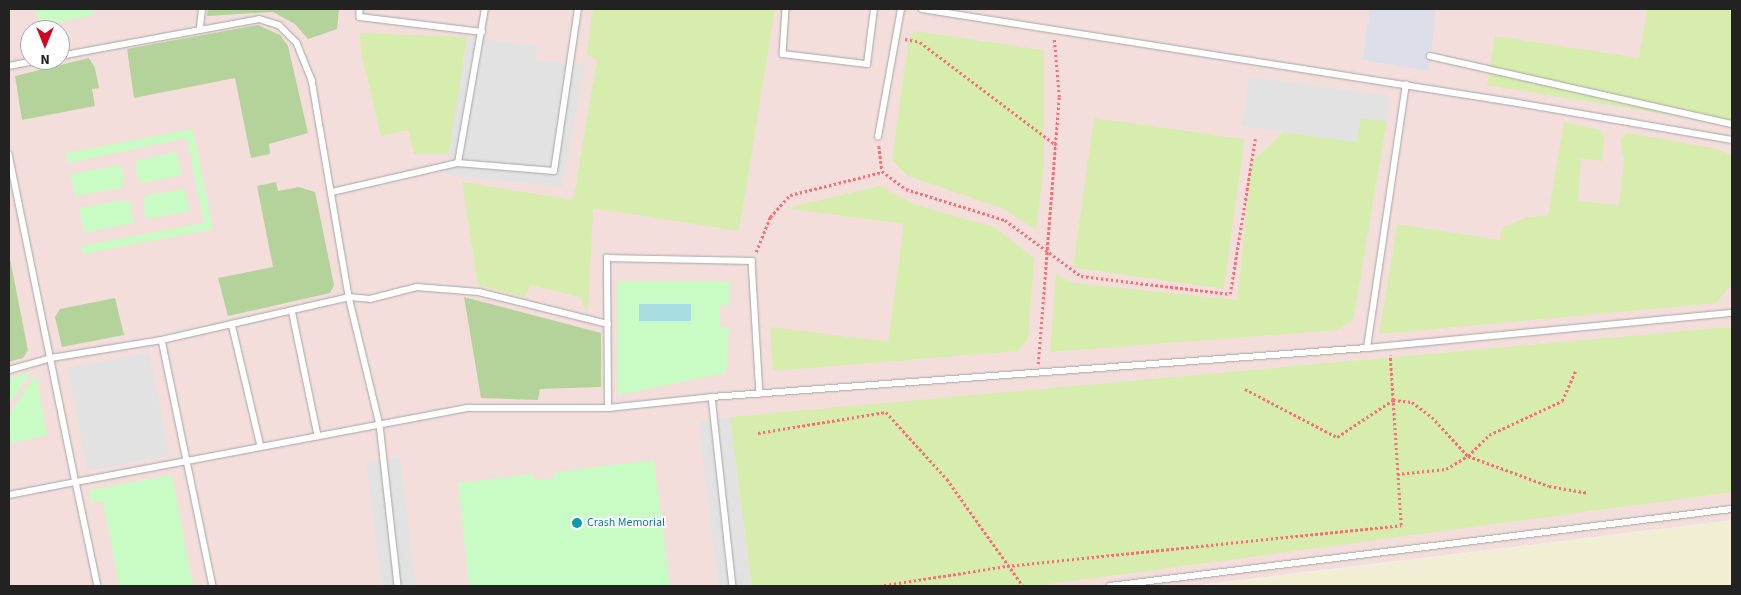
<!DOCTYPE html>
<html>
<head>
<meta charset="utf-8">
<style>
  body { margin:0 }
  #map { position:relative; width:1741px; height:595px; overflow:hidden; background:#f2ede8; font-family:"Source Sans 3",sans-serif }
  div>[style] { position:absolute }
  .military>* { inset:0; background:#f4dedb }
  .farmland>* { inset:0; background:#f1eed3 }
  .grass>* { inset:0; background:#d7edad; transform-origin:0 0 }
  .forest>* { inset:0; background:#b4d39b }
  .park>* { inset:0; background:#c9fcc5 }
  .parking>* { inset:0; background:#e2e2e2; transform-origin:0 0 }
  .plaza>* { inset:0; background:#dcdee8 }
  .water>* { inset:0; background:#a7dde1; transform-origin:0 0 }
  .path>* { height:2.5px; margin-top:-1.25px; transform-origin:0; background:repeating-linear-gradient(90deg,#ff6c74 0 2.5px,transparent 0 5px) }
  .roads { filter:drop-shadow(0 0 1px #a6a6a6) drop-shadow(0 0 1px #a6a6a6) }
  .service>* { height:5.5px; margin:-2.75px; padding:0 2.75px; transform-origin:2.75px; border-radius:2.75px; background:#fff }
  .dots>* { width:14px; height:14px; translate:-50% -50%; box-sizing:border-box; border:2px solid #fff; border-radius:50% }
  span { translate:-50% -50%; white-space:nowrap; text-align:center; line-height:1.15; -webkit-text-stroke:4px #fff; paint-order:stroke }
  .culture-label { font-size:12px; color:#0d838f }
  .left { translate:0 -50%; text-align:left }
  .frame { position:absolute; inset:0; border:10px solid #222; pointer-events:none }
  .north { position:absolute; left:20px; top:20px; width:50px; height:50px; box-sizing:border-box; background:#fff; border:1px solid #a7a7a7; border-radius:50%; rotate:180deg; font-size:14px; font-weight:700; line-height:20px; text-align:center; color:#222 }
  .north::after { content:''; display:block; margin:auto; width:18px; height:22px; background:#d30022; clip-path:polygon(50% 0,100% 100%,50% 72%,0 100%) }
</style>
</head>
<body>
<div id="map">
  <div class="military">
    <div style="clip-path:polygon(evenodd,9px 9px,1732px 9px,1732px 520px,1191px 586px,9px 586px,9px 9px,30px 30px,60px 30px,60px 60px,30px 60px,30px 30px)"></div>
  </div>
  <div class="farmland">
    <div style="clip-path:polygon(1732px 521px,1732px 586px,1203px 586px)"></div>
  </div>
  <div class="grass">
    <div style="clip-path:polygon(593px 9px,775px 9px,739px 231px,593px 208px,588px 313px,582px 304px,583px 298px,531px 285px,524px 297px,478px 285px,462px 182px,573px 200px,597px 61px,587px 54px)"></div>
    <div style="clip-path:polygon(1647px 9px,1732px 9px,1732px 125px,1487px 85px,1495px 36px,1639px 58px)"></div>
    <div style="clip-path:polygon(915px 31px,1044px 50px,1044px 164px,1036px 230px,1004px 209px,908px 176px,892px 160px,909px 39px)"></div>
    <div style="clip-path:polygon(360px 33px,467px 37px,449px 154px,414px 154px,408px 130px,381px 136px,361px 52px)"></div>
    <div style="left:1094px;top:118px;width:152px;height:151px;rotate:8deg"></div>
    <div style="clip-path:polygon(1360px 118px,1387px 121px,1353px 320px,1337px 330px,1050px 352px,1056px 274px,1073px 283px,1237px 300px,1252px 162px,1283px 132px,1357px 142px)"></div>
    <div style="clip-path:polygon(1564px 122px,1601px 130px,1604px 140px,1602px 161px,1581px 158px,1578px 201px,1619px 205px,1624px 162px,1620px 139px,1628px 133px,1718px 149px,1732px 156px,1732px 284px,1716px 303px,1379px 334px,1397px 224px,1500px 240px,1502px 228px,1527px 217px,1548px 216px)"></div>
    <div style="clip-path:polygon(880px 186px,916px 205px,994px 227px,1034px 258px,1028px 339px,1018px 351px,773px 371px,770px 327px,888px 342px,904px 224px,786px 208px)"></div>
    <div style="clip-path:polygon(1718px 328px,1732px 328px,1732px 492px,1035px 586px,752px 586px,730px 417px)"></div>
  </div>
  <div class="forest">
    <div style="clip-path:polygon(208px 9px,339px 9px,337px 29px,308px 39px,295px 24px,273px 12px,207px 16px)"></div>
    <div style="clip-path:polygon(258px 25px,280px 35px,288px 46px,308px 133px,269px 144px,270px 154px,251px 158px,235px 78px,134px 98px,127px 49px)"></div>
    <div style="clip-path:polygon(89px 58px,95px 68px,99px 88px,92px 89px,95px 106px,22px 120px,15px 76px)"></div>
    <div style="clip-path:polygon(276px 182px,278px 191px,299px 187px,315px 192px,334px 285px,330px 293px,228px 316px,218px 278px,273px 267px,257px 186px)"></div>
    <div style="clip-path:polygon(9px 254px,28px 350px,23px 358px,9px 362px)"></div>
    <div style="clip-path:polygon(464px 297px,601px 333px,601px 387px,540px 389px,538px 400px,481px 398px)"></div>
    <div style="clip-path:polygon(115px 298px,124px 335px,62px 347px,55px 317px,60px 309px)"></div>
  </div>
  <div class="park">
    <div style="clip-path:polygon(36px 9px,92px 9px,93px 15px,40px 26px)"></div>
    <div style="clip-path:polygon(193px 129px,213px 229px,83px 254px,81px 246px,204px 223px,187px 138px,68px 163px,66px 153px)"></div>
    <div style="clip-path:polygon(176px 152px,182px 175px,144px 183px,138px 180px,135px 161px)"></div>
    <div style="clip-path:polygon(121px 165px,124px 180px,121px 188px,75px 196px,70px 174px)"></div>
    <div style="clip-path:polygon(184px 189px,190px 211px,146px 219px,143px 202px,147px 195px)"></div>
    <div style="clip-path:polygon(124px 200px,131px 204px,133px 223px,84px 233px,79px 208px)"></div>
    <div style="clip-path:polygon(618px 281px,729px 281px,729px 305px,720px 306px,720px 327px,729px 327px,726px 373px,618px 395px)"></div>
    <div style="clip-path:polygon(31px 372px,9px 404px,9px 378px)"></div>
    <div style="clip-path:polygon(36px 374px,47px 435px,9px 444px,9px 415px)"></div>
    <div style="clip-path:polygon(654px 460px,670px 585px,469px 586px,458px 483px,533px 474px,534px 480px,555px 478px,555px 472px)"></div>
    <div style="clip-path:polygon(172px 475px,193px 586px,119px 586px,103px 501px,92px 503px,89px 490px)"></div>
  </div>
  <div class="parking">
    <div style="clip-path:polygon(467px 37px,537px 46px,536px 61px,585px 64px,562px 187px,446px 175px)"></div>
    <div style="clip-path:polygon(1249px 77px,1390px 96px,1387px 121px,1361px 118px,1357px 142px,1242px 126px)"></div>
    <div style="left:149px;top:352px;width:105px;height:83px;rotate:79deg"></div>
    <div style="left:730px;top:417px;width:170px;height:32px;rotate:83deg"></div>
    <div style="left:400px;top:457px;width:130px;height:34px;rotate:83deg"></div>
  </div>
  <div class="plaza">
    <div style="clip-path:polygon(1370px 9px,1436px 9px,1429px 71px,1363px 60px)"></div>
  </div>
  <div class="water">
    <div style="left:639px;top:304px;width:52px;height:17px"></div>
  </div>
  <div class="path">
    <div style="left:905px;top:39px;width:15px;rotate:11deg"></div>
    <div style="left:920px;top:42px;width:171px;rotate:37.1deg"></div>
    <div style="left:879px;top:146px;width:25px;rotate:83deg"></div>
    <div style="left:882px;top:171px;width:30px;rotate:37deg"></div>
    <div style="left:906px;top:189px;width:104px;rotate:17.4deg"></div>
    <div style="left:1005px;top:220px;width:94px;rotate:36.4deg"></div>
    <div style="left:1081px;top:276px;width:150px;rotate:6.9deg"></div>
    <div style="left:1230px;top:294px;width:157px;rotate:-80.8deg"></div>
    <div style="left:756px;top:252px;width:38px;rotate:-68deg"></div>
    <div style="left:770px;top:217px;width:30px;rotate:-48deg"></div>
    <div style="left:790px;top:195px;width:95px;rotate:-14deg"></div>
    <div style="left:1038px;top:364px;width:268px;rotate:-85.5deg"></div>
    <div style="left:1059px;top:97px;width:59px;rotate:-94.8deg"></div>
    <div style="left:1245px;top:389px;width:104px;rotate:27.6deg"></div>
    <div style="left:1337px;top:437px;width:67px;rotate:-33.5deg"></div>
    <div style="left:1393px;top:400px;width:19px;rotate:6deg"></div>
    <div style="left:1412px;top:402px;width:25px;rotate:37deg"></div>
    <div style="left:1432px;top:417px;width:53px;rotate:47.3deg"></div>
    <div style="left:1468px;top:456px;width:30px;rotate:-45deg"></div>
    <div style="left:1489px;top:435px;width:81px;rotate:-25deg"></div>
    <div style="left:1562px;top:401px;width:34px;rotate:-66deg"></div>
    <div style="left:758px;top:433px;width:130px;rotate:-9.3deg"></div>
    <div style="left:886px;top:412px;width:91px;rotate:47.7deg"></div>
    <div style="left:947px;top:479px;width:131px;rotate:54.6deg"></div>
    <div style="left:1397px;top:474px;width:49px;rotate:-5.8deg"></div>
    <div style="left:1446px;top:469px;width:26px;rotate:-31deg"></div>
    <div style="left:1468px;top:456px;width:86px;rotate:20.3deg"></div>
    <div style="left:1549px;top:486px;width:39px;rotate:10deg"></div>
    <div style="left:879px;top:586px;width:130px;rotate:-8.9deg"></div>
    <div style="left:1007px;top:566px;width:396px;rotate:-5.9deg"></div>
    <div style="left:1401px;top:525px;width:170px;rotate:-93.7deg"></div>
  </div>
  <div class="roads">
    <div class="service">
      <div style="left:360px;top:9px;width:8px;rotate:90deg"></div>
      <div style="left:360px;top:17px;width:123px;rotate:7deg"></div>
      <div style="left:786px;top:9px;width:45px;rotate:93.8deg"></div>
      <div style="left:783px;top:54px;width:85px;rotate:6.8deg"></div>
      <div style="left:867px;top:64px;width:55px;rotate:-82.7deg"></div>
      <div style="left:922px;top:9px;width:603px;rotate:8.96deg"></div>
      <div style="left:1518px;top:103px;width:217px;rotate:9.8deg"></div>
      <div style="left:200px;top:28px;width:19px;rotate:-84deg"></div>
      <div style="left:60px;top:56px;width:202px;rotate:-10.5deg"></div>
      <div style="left:259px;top:19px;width:21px;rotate:17deg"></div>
      <div style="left:279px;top:25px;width:25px;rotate:45deg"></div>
      <div style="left:297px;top:43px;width:40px;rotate:68deg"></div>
      <div style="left:312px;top:80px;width:220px;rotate:80.3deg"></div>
      <div style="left:349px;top:297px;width:132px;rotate:76.4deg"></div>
      <div style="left:380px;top:425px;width:162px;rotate:83.6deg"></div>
      <div style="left:1430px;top:56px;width:310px;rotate:12.7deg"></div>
      <div style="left:9px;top:66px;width:32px;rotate:-11deg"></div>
      <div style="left:878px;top:137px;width:130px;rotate:-79.8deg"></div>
      <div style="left:9px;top:154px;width:335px;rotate:78.5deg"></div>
      <div style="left:76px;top:482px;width:399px;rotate:-10.7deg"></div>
      <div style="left:468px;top:408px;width:140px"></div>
      <div style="left:608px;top:408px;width:105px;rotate:-6deg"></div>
      <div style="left:712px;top:397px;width:657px;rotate:-4.28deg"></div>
      <div style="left:1367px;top:348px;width:367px;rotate:-5.5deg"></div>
      <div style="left:458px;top:163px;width:96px;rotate:4.8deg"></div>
      <div style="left:554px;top:171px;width:164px;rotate:-81.6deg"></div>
      <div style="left:332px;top:192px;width:129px;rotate:-13deg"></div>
      <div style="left:458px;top:163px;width:156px;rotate:-80.1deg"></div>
      <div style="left:292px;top:310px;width:129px;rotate:78.3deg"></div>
      <div style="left:232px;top:324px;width:126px;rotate:76.7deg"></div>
      <div style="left:162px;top:340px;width:251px;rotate:78.3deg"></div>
      <div style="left:1367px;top:348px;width:266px;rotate:-81.6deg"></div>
      <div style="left:9px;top:370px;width:44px;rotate:-15.9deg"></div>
      <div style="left:51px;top:358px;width:112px;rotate:-9.2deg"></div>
      <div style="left:162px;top:340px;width:192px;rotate:-12.9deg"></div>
      <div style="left:349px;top:297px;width:21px;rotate:5deg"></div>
      <div style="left:370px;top:299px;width:49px;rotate:-14.3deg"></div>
      <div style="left:417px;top:287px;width:62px;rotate:4.6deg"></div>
      <div style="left:479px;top:292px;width:133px;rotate:13.9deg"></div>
      <div style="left:712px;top:397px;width:190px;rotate:83.7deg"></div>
      <div style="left:608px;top:408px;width:150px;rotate:-90.4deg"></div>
      <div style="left:607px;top:258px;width:145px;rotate:1.2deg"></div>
      <div style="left:752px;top:261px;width:133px;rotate:86.6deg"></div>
      <div style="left:9px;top:495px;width:68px;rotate:-11deg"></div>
      <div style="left:76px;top:482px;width:106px;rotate:78.1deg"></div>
      <div style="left:1110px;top:586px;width:627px;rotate:-7.06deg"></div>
    </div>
  </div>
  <div class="dots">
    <div style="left:577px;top:523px;background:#0f9aa8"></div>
  </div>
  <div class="culture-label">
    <span class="left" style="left:587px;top:523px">Crash Memorial</span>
  </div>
  <div class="frame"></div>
  <div class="north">N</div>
</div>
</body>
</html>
